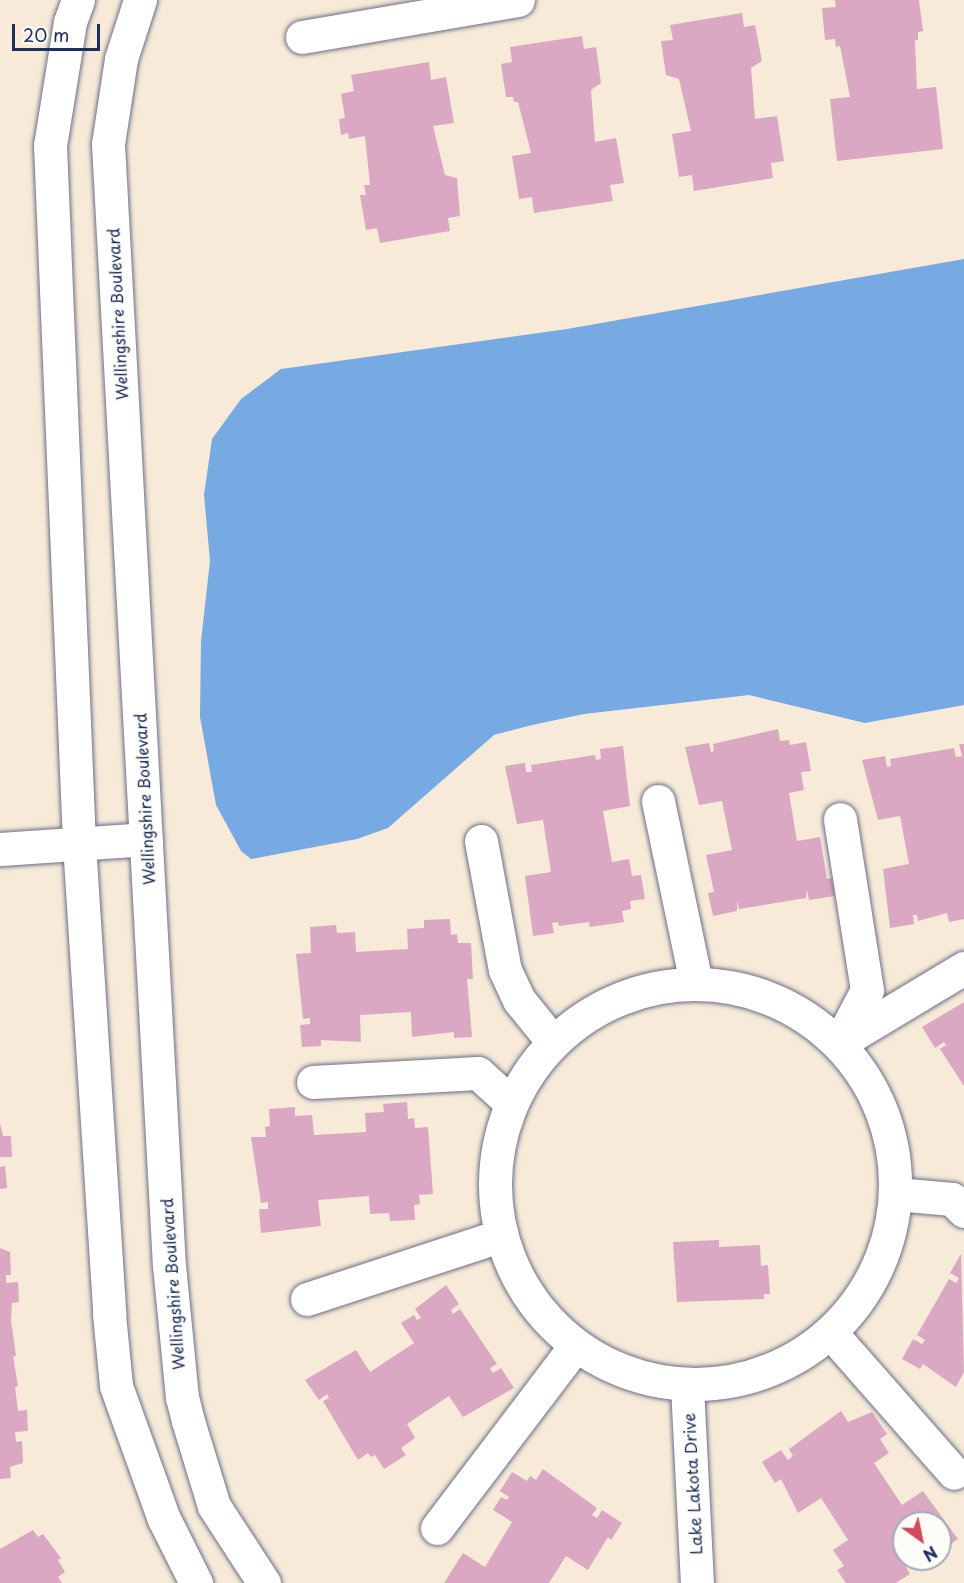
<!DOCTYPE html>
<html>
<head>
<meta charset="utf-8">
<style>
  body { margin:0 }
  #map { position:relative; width:964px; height:1583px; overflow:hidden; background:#f8ead8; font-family:"Playpen Sans",sans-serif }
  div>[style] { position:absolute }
  .water>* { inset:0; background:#77a9e3 }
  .building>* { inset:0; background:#dba8c3 }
  .roads { filter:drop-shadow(0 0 2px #687089) drop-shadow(0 0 2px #687089) }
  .minor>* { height:33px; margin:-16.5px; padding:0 16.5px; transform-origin:16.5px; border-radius:16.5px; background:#fff }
  .minor>.ring { margin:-16.5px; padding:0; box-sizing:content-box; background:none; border:33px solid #fff; border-radius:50% }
  span { translate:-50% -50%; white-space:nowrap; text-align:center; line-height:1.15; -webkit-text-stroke:5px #fdfcf7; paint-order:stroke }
  .street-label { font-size:16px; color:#1b2f5e }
  .north { position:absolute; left:892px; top:1511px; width:60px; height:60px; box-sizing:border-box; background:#fdfcf7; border:2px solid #a3aaba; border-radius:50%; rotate:147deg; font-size:16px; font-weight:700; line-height:24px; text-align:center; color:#1b2f5e }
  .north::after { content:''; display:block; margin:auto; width:21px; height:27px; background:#d1495b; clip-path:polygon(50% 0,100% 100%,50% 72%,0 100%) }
  .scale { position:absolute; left:12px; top:24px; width:88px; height:27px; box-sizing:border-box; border:3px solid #1b2f5e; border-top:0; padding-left:8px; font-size:18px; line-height:21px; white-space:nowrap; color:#1b2f5e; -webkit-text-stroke:4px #fdfcf7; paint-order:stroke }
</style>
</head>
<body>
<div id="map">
  <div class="water">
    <div style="clip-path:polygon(964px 259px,964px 705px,865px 723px,749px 695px,584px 714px,532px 725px,494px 735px,388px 828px,357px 839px,251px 859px,241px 851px,216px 805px,200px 717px,201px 641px,210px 561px,204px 495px,212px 439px,241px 399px,281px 369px,567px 329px)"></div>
  </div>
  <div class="building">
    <div style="clip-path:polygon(835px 0,919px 0,923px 31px,918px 32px,918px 40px,915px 40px,917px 89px,936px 87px,943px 149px,837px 161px,830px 99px,850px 97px,840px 46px,836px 47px,835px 39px,825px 40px,822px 8px,836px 7px)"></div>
    <div style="clip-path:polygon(742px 13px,744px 27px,755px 25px,762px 61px,751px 68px,755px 119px,777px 116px,784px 161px,771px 163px,773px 178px,694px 191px,692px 175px,679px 177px,672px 134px,691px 131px,679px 79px,666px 75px,661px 41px,673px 40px,670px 25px)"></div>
    <div style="clip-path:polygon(582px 36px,584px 49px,596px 47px,601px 83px,591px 90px,595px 142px,616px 138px,624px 183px,610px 185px,613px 201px,534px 213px,532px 197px,519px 199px,512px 156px,531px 153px,518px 102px,514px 102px,513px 97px,506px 97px,501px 64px,512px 62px,510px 47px)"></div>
    <div style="clip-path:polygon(429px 62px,431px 80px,446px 77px,454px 123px,433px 126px,445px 175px,457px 178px,460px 216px,448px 218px,450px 231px,380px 243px,377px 228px,366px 230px,360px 195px,366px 195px,364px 185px,370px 185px,365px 136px,349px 139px,348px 133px,341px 135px,339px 119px,345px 118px,341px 94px,354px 91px,351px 75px)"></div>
    <div style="clip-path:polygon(778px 729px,780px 741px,789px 740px,790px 745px,806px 742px,811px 771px,801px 772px,804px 790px,789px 793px,797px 841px,820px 837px,827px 879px,832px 878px,835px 896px,809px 900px,807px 890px,806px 898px,739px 909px,737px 901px,737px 911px,713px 916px,708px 893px,714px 892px,706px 855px,732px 850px,722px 801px,699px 805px,685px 747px,709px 743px,711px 752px,714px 751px,713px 744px)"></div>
    <div style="clip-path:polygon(959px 744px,964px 744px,964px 919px,949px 922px,947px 913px,918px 921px,917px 915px,913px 915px,914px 924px,890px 928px,883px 869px,909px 864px,900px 816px,878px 820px,862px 760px,885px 756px,887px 767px,891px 766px,890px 759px,954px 748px,956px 757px,962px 756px)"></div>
    <div style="clip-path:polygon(623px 746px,630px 806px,603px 811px,612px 862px,629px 859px,632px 876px,641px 875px,645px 899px,630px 901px,631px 909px,622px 911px,624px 922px,590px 927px,589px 922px,559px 926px,558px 922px,552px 923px,554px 933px,533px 936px,525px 876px,551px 872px,543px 820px,517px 824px,505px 766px,525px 763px,526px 772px,532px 772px,531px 765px,595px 755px,596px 760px,601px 759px,600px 749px)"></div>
    <div style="clip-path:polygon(450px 919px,451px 935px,457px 934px,458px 943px,471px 943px,473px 979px,467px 979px,472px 1037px,454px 1038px,454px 1032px,412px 1037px,411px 1012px,360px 1015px,361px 1042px,321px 1040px,321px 1046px,302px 1047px,300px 1025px,310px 1024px,310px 1018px,303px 1019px,296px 954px,311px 953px,310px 927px,336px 925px,337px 933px,355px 932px,356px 952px,408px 949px,407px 929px,424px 928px,424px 920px)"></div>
    <div style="clip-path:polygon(964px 1002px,964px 1086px,940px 1049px,946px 1045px,944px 1042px,935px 1048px,922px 1027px)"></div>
    <div style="clip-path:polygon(407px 1102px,408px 1119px,414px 1118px,415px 1128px,428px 1127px,433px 1194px,419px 1195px,420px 1204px,414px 1205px,415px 1220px,390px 1221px,389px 1213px,370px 1214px,369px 1196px,318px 1200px,321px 1226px,261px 1233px,259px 1209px,268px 1209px,268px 1202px,261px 1203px,251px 1137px,266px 1137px,265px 1127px,270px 1126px,269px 1109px,295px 1107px,295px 1116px,312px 1115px,314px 1135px,366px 1132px,365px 1113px,384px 1112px,383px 1104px)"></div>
    <div style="clip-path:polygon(0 1123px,3px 1136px,11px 1136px,12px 1157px,0 1157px)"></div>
    <div style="clip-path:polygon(5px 1166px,7px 1188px,0 1189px,0 1167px)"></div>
    <div style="clip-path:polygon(719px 1240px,719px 1247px,760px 1245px,761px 1266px,768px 1265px,770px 1294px,764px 1294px,764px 1299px,677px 1302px,673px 1242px)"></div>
    <div style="clip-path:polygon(0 1248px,10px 1252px,11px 1275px,6px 1275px,6px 1283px,18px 1282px,19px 1302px,12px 1303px,11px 1320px,16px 1356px,13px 1356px,18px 1386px,15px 1387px,18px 1411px,27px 1410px,28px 1431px,15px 1432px,16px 1442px,22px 1441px,23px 1463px,10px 1467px,11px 1478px,0 1479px)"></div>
    <div style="clip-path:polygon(961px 1254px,964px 1372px,956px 1387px,923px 1364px,920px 1369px,902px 1359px,913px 1339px,922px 1344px,925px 1340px,917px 1335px,949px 1279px,956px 1283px,959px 1278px,950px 1273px)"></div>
    <div style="clip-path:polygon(446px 1285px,459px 1304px,451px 1310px,453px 1314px,460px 1309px,497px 1364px,490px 1368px,493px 1373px,501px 1368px,514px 1388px,463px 1417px,449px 1396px,407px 1424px,415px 1438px,401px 1448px,406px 1455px,384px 1469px,375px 1455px,371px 1457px,368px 1453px,358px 1460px,323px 1401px,329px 1398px,327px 1394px,319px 1400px,305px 1380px,356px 1350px,370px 1372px,414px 1343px,401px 1323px,414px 1315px,417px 1320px,421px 1318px,415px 1309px)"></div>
    <div style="clip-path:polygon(841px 1411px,848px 1422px,872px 1412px,887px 1434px,880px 1439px,889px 1453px,874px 1463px,902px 1505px,923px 1491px,958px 1539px,940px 1551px,940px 1523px,904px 1523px,904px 1559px,924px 1559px,906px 1567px,910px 1574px,896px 1583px,846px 1583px,837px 1570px,844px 1566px,833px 1550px,848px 1540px,821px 1498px,798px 1513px,781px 1479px,775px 1483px,762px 1462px,781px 1450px,788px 1460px,793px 1456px,789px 1449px)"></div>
    <div style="clip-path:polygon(543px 1469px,597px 1508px,592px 1515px,597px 1518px,602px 1510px,622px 1523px,611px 1540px,608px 1537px,588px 1570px,566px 1556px,549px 1583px,444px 1583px,463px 1553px,485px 1567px,512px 1522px,493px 1510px,501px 1497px,507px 1500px,509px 1497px,500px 1491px,512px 1472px,527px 1481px,530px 1476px,536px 1480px)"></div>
    <div style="clip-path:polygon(33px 1530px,38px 1537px,43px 1534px,61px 1558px,58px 1560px,65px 1572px,58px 1577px,62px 1583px,0 1583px,0 1549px)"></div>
  </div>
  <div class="roads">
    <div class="minor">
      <div style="left:78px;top:0;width:23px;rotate:110deg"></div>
      <div style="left:70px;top:22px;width:125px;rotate:99.2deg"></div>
      <div style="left:50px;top:145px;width:700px;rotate:87.62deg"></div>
      <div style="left:79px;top:844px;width:471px;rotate:86.3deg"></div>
      <div style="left:109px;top:1314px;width:72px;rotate:84.4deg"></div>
      <div style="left:116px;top:1386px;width:141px;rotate:70.2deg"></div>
      <div style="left:164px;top:1519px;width:72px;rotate:63.4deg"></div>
      <div style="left:140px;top:0;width:62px;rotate:107.9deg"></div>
      <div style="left:121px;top:59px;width:86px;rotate:98.7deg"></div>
      <div style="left:108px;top:144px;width:1123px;rotate:86.89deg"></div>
      <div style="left:169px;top:1265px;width:133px;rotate:84.4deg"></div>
      <div style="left:182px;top:1397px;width:25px;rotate:76deg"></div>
      <div style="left:188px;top:1421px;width:89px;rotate:73deg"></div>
      <div style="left:214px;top:1506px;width:92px;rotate:57deg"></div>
      <div style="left:302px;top:37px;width:219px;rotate:-9.7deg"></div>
      <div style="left:658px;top:801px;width:186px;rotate:78.2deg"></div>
      <div style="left:481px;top:841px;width:131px;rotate:79.5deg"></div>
      <div style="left:505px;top:970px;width:33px;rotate:65deg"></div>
      <div style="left:519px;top:1000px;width:54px;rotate:51deg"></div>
      <div style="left:0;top:849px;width:146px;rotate:-3.9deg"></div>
      <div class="ring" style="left:495px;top:984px;width:367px;height:367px"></div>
      <div style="left:839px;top:1043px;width:60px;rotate:-62.2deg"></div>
      <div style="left:867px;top:990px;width:173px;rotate:-99deg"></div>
      <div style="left:839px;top:1043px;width:146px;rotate:-31deg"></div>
      <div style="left:313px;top:1082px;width:165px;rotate:-3.1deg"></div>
      <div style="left:478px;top:1073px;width:45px;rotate:42.3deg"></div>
      <div style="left:896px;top:1194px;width:56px;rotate:5.1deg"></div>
      <div style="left:952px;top:1199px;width:17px;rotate:45deg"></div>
      <div style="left:307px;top:1299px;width:203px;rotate:-18.1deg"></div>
      <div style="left:831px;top:1333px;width:186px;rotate:48.7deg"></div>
      <div style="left:687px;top:1386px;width:197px;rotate:87.1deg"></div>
      <div style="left:437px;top:1528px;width:228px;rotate:-52.8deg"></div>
    </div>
  </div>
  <div class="street-label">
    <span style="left:117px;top:314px;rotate:-93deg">Wellingshire Boulevard</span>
    <span style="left:144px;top:799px;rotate:-93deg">Wellingshire Boulevard</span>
    <span style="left:172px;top:1284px;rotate:-94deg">Wellingshire Boulevard</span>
    <span style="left:692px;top:1484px;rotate:-93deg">Lake Lakota Drive</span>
  </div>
  <div class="north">N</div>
  <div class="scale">20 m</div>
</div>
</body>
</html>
